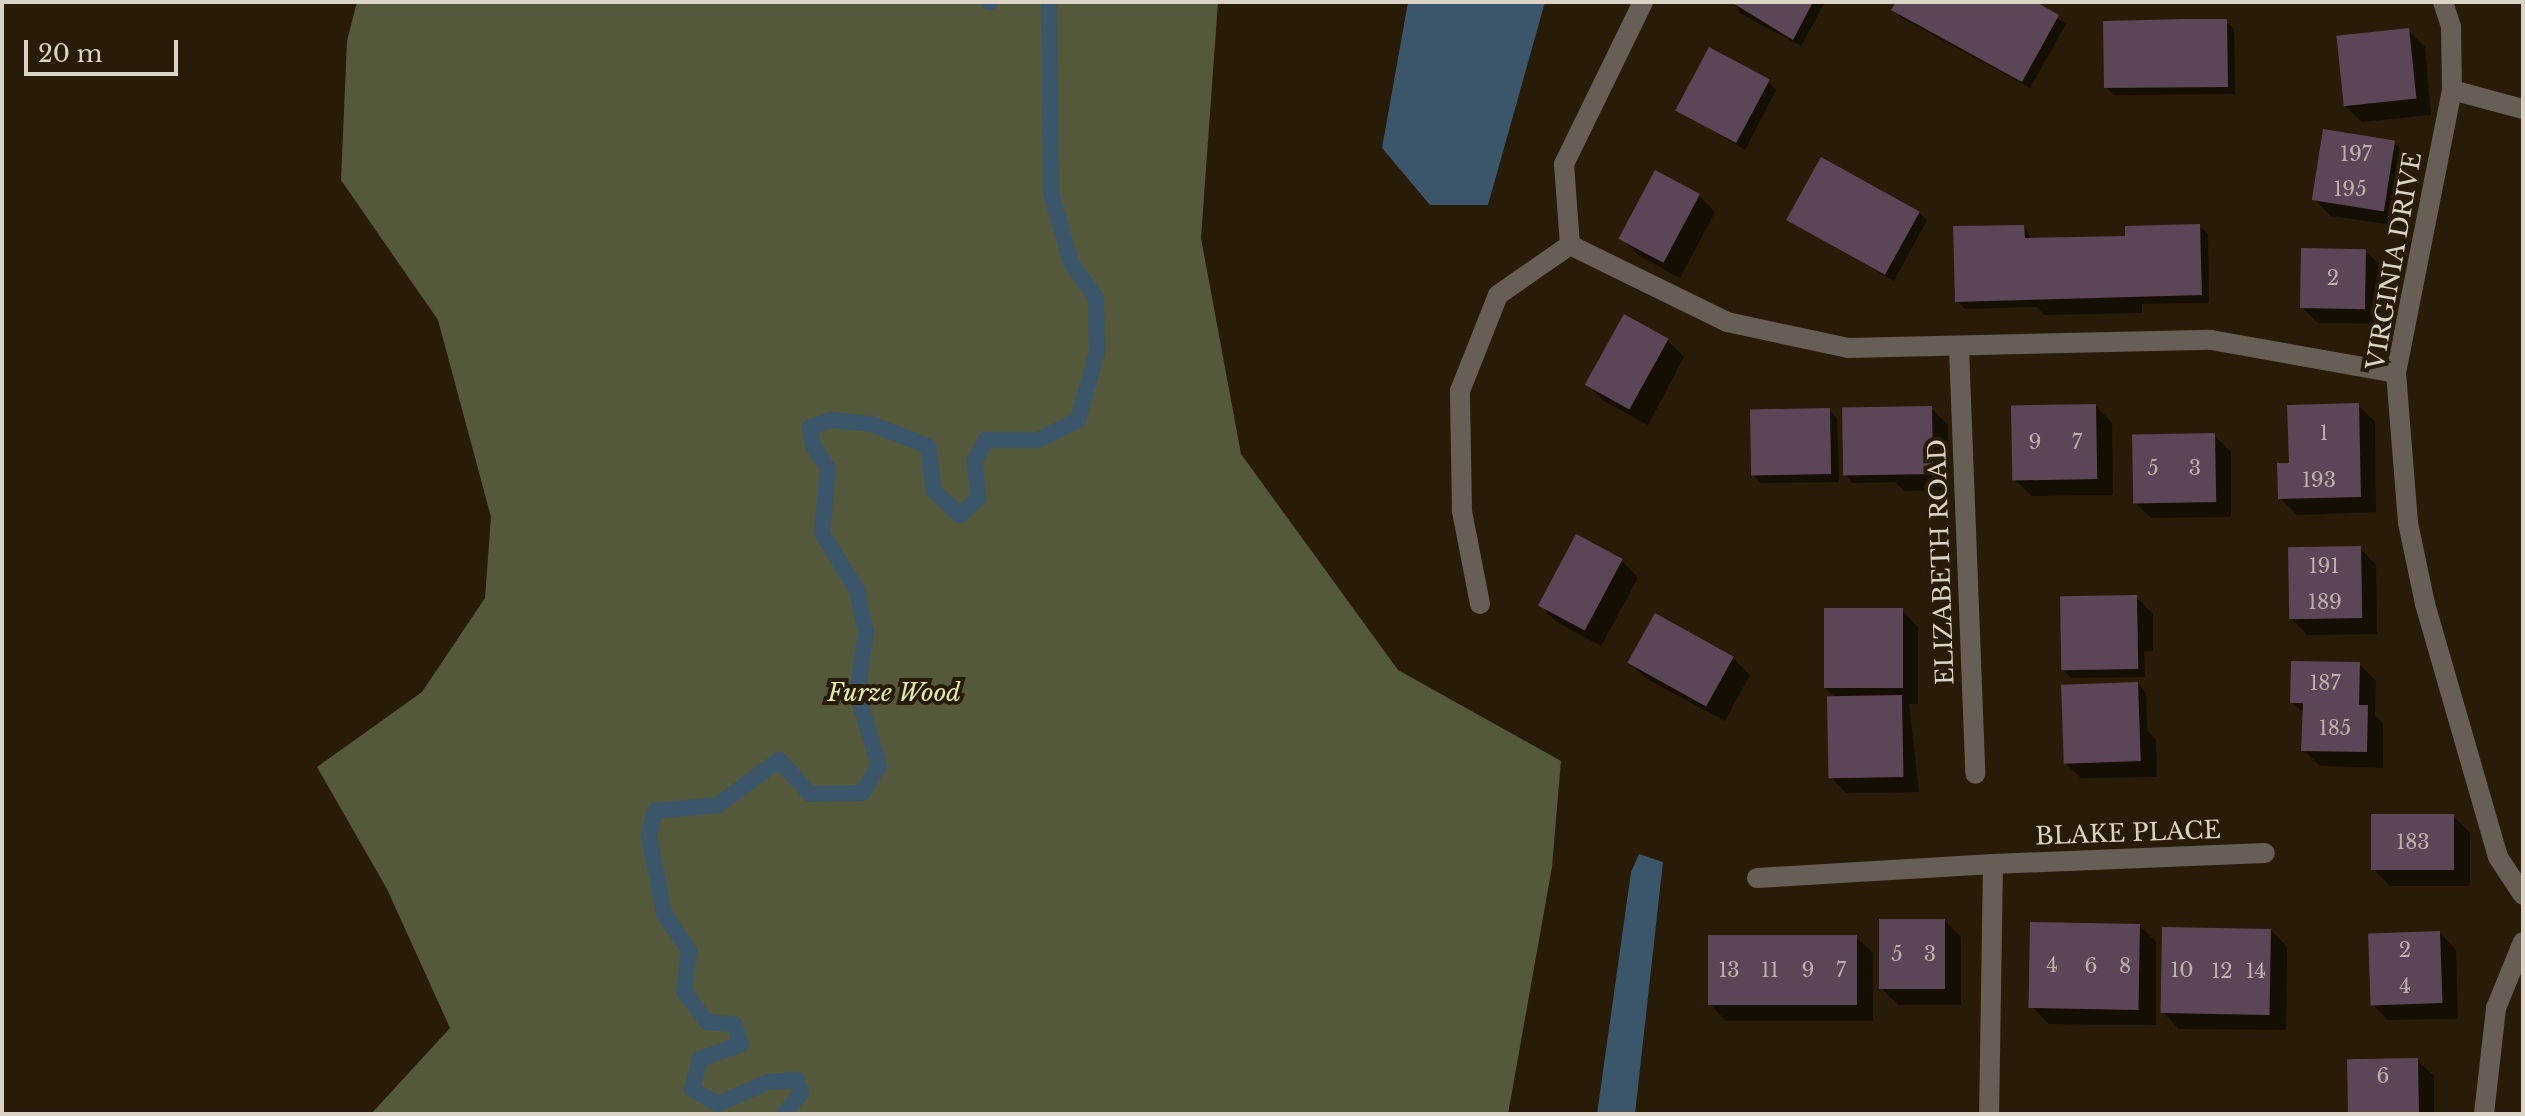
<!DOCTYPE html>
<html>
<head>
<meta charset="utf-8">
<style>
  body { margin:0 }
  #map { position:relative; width:2525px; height:1116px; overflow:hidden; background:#281b07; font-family:"Libre Baskerville",serif }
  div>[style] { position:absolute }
  .forest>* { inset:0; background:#55593b }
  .water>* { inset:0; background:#3b556a }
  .shadow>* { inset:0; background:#0007 }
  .stream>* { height:16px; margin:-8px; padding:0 8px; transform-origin:8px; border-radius:8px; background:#3b556a }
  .building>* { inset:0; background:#5a4656; transform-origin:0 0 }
  .minor>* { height:20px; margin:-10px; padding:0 10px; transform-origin:10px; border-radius:10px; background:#675e56 }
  span { translate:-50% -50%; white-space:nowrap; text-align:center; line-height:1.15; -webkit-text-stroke:8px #281b07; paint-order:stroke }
  .number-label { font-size:20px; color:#bcb0ab }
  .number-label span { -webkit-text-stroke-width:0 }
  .street-label { font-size:24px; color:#dcd3c7 }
  .park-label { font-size:24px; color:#e2ebb1; font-style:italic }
  .frame { position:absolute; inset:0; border:4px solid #dcd3c7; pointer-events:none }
  .scale { position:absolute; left:24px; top:40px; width:154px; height:36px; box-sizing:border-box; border:4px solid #dcd3c7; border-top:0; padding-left:10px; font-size:24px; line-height:28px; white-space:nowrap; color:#dcd3c7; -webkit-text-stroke:6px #281b07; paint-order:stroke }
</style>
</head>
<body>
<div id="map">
  <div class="forest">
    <div style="clip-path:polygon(357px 2px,1218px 2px,1201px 238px,1241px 454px,1398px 670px,1561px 761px,1552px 867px,1508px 1114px,371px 1114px,450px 1028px,387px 889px,317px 767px,422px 692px,485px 598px,491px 517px,438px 320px,341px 180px,347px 41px)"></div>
  </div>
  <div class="water">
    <div style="clip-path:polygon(1408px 2px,1545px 2px,1488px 205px,1430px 205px,1382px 148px)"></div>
    <div style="clip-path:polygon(1639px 854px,1663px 862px,1635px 1114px,1597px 1114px,1631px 872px)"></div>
  </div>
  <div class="shadow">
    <div style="clip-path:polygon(1733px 2px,1825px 2px,1801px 46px,1740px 13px)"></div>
    <div style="clip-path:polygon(1898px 2px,2032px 2px,2066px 24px,2030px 88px,1902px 18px,1894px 10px)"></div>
    <div style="clip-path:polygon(2226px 21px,2234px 29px,2235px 94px,2114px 95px,2106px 87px)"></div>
    <div style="clip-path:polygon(2408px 30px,2425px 47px,2431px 115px,2362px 122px,2345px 106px)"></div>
    <div style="clip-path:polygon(1768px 82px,1776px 90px,1745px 150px,1676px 109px)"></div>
    <div style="clip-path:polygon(2394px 143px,2411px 159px,2400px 226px,2331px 216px,2314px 199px)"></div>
    <div style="clip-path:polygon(1699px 195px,1715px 212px,1680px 278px,1638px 255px,1621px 238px)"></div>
    <div style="clip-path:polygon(1918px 212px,1927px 220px,1894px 281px,1788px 220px)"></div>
    <div style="clip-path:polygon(2199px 226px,2208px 234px,2209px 303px,2142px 304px,2142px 313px,2045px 315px,2036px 307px,1965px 309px,1957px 301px,2024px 227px,2032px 240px,2124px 238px)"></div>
    <div style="clip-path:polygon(2365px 251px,2382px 267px,2381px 324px,2318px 323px,2302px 307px)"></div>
    <div style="clip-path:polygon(1668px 341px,1684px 357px,1648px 425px,1604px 401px,1588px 385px)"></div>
    <div style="clip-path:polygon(2358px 405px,2375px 422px,2376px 512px,2297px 515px,2280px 498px,2291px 465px)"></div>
    <div style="clip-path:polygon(2096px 406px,2112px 423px,2113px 495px,2032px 496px,2015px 480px)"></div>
    <div style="clip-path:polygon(1931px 408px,1948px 425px,1948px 490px,1904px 491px,1895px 482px,1853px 483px,1845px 475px)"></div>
    <div style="clip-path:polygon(1829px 410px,1837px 418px,1839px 482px,1761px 483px,1753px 475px)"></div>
    <div style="clip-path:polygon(2214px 435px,2231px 452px,2231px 517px,2151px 518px,2134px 502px)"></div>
    <div style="clip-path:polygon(2360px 548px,2376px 565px,2377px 634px,2307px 635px,2291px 618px)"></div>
    <div style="clip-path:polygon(1622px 561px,1638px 578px,1601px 646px,1557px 622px,1540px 605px)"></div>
    <div style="clip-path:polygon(2136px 597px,2153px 614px,2153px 651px,2144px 651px,2145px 677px,2071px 678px,2063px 670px)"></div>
    <div style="clip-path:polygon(1902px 610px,1918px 627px,1918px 704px,1909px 704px,1919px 792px,1846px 793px,1830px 776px,1836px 698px,1826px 689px)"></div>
    <div style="clip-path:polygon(1655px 616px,1733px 658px,1750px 675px,1725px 721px,1647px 679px,1630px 663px)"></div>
    <div style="clip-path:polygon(2359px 664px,2376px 681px,2375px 715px,2383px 723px,2383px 768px,2320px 766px,2304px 750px,2305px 715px,2292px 702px)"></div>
    <div style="clip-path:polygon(2138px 684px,2146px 693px,2147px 730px,2156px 740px,2157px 777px,2081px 778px,2064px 762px)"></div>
    <div style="clip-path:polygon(2453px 816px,2470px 833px,2470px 886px,2390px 886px,2373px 869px)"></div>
    <div style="clip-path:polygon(1945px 921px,1961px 937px,1961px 1005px,1898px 1005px,1881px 988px)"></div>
    <div style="clip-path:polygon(2139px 925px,2156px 942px,2156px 1025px,2049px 1024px,2032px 1007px)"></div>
    <div style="clip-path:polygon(2271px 930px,2287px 947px,2286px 1030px,2179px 1029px,2163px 1012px)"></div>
    <div style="clip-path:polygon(2440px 933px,2456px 950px,2458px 1019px,2388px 1020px,2371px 1003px)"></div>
    <div style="clip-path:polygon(1856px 937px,1873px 953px,1873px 1021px,1726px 1021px,1710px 1004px)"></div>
    <div style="clip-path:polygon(2417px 1060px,2434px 1076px,2434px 1114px,2350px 1114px)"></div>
  </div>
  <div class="stream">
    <div style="left:989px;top:2px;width:2px"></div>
    <div style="left:784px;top:1114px;width:27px;rotate:-51deg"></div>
    <div style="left:801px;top:1093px;width:14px;rotate:-107deg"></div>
    <div style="left:797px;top:1080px;width:29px;rotate:176deg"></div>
    <div style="left:768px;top:1082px;width:55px;rotate:156.3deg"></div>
    <div style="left:718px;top:1104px;width:30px;rotate:-150deg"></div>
    <div style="left:692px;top:1089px;width:31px;rotate:-75deg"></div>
    <div style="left:700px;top:1059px;width:44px;rotate:-20.1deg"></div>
    <div style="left:741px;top:1044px;width:21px;rotate:-109deg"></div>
    <div style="left:734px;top:1024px;width:27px;rotate:-176deg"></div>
    <div style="left:707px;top:1022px;width:38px;rotate:-127deg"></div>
    <div style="left:684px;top:992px;width:42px;rotate:-83.2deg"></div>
    <div style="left:689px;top:950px;width:44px;rotate:-124.8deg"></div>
    <div style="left:664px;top:914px;width:80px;rotate:-100.8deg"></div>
    <div style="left:649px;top:835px;width:25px;rotate:-76deg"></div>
    <div style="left:655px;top:811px;width:63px;rotate:-5.4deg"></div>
    <div style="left:718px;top:805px;width:76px;rotate:-36.4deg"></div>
    <div style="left:779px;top:760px;width:46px;rotate:47.6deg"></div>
    <div style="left:810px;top:794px;width:52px;rotate:-1.1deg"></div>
    <div style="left:862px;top:793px;width:32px;rotate:-58deg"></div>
    <div style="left:879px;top:766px;width:76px;rotate:-106.8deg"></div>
    <div style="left:857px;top:693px;width:61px;rotate:-81.5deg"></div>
    <div style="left:866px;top:633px;width:44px;rotate:-101.8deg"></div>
    <div style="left:857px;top:590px;width:67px;rotate:-121.6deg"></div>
    <div style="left:822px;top:533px;width:65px;rotate:-84.7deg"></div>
    <div style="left:828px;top:468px;width:27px;rotate:-124deg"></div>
    <div style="left:813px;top:446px;width:19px;rotate:-99deg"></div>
    <div style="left:810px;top:427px;width:23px;rotate:-18deg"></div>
    <div style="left:832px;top:420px;width:39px;rotate:6deg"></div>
    <div style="left:871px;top:424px;width:61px;rotate:21.1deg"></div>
    <div style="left:928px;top:446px;width:45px;rotate:82.4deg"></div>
    <div style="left:934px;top:491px;width:35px;rotate:43deg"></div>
    <div style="left:960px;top:515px;width:25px;rotate:-43deg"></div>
    <div style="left:978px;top:498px;width:38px;rotate:-95deg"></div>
    <div style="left:975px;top:460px;width:23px;rotate:-61deg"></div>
    <div style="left:986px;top:440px;width:52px"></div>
    <div style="left:1038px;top:440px;width:45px;rotate:-26.6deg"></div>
    <div style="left:1078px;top:420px;width:71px;rotate:-74.4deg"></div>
    <div style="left:1097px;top:352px;width:54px;rotate:-91.1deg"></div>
    <div style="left:1096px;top:298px;width:43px;rotate:-125.5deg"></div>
    <div style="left:1071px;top:263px;width:73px;rotate:-105.9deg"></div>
    <div style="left:1051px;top:193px;width:191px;rotate:-90.6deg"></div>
  </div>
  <div class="building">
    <div style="clip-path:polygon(1731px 2px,1813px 2px,1793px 40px)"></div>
    <div style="clip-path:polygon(1896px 2px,2036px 2px,2059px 15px,2022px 82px,1891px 10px)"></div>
    <div style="clip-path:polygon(2185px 19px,2227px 19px,2228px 87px,2104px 88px,2103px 21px)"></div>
    <div style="left:2409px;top:28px;width:71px;height:73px;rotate:84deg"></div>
    <div style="left:1709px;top:47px;width:69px;height:72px;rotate:28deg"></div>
    <div style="left:2323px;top:129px;width:73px;height:72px;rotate:9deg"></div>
    <div style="left:1821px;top:157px;width:113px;height:72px;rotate:29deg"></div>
    <div style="left:1655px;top:170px;width:51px;height:78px;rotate:28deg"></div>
    <div style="clip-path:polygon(2200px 224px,2202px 295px,1955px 302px,1953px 226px,2024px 225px,2025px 238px,2125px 236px,2125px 226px)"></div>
    <div style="left:2301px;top:248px;width:65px;height:60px;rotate:1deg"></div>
    <div style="left:1624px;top:314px;width:51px;height:81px;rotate:29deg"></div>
    <div style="clip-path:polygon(2359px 403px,2361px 497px,2278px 499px,2277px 463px,2289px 463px,2287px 405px)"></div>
    <div style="left:2096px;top:404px;width:75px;height:85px;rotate:89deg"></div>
    <div style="left:1932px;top:406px;width:68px;height:90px;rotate:89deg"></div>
    <div style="left:1830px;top:408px;width:66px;height:80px;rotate:89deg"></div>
    <div style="left:2215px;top:433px;width:69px;height:83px;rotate:89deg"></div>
    <div style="left:1576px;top:534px;width:53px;height:81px;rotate:28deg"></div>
    <div style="left:2361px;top:546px;width:72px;height:73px;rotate:89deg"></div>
    <div style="left:2137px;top:595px;width:74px;height:77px;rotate:89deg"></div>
    <div style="left:1903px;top:608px;width:80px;height:79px;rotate:90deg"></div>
    <div style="left:1655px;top:613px;width:90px;height:57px;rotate:29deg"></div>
    <div style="clip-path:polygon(2291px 661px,2360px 662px,2359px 705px,2368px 705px,2367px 752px,2301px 751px,2303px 703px,2290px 703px)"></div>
    <div style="left:2138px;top:682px;width:79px;height:77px;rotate:88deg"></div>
    <div style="left:1902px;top:695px;width:82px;height:75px;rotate:89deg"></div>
    <div style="left:2371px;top:814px;width:83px;height:56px"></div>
    <div style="left:1879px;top:919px;width:66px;height:70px"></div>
    <div style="left:2030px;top:922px;width:110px;height:86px;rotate:1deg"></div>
    <div style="left:2162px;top:927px;width:109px;height:86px;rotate:1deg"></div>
    <div style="left:2440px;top:931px;width:72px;height:72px;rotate:88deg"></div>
    <div style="left:1708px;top:935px;width:149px;height:70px"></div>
    <div style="left:2418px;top:1058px;width:56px;height:71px;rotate:89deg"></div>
  </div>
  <div class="minor">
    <div style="left:1643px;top:2px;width:180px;rotate:116deg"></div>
    <div style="left:1564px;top:164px;width:81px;rotate:85.8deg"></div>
    <div style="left:1570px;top:245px;width:175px;rotate:26.1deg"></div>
    <div style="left:1727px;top:322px;width:124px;rotate:12.1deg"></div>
    <div style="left:1848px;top:348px;width:363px;rotate:-1.3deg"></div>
    <div style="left:2211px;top:340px;width:188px;rotate:10.1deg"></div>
    <div style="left:2443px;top:2px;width:26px;rotate:72deg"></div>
    <div style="left:2451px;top:27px;width:63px;rotate:89.1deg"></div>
    <div style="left:2452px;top:90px;width:288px;rotate:101.2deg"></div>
    <div style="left:2396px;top:373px;width:150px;rotate:85.4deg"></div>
    <div style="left:2408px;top:523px;width:83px;rotate:78.1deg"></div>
    <div style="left:2425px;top:604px;width:263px;rotate:73.9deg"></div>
    <div style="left:2498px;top:857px;width:45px;rotate:56.7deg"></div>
    <div style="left:2452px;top:90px;width:73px;rotate:15deg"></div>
    <div style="left:1959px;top:348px;width:426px;rotate:87.8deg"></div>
    <div style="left:1480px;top:604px;width:95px;rotate:-101deg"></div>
    <div style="left:1462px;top:511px;width:120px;rotate:-91deg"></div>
    <div style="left:1460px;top:391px;width:103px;rotate:-68.4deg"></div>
    <div style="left:1498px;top:295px;width:88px;rotate:-34.8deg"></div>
    <div style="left:1993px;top:864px;width:272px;rotate:-2.3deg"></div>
    <div style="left:1757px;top:878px;width:236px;rotate:-3.4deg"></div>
    <div style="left:1993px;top:864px;width:250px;rotate:90.9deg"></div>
    <div style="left:2484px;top:1114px;width:107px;rotate:-83.5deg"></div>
    <div style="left:2496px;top:1008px;width:71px;rotate:-67.8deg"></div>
  </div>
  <div class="number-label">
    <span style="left:2356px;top:154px">197</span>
    <span style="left:2350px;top:189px">195</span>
    <span style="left:2333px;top:278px">2</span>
    <span style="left:2324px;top:433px">1</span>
    <span style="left:2035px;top:442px">9</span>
    <span style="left:2077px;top:442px">7</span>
    <span style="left:2153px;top:468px">5</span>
    <span style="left:2195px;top:468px">3</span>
    <span style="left:2319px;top:480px">193</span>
    <span style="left:2324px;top:566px">191</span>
    <span style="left:2325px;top:602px">189</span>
    <span style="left:2325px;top:683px">187</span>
    <span style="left:2335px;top:728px">185</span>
    <span style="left:2413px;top:842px">183</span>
    <span style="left:2405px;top:950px">2</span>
    <span style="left:1897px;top:954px">5</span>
    <span style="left:1930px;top:954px">3</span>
    <span style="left:2052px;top:965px">4</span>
    <span style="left:2091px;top:966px">6</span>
    <span style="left:2125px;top:966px">8</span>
    <span style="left:1729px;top:970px">13</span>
    <span style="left:1770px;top:970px">11</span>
    <span style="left:1808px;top:970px">9</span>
    <span style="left:1841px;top:970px">7</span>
    <span style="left:2182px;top:970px">10</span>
    <span style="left:2222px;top:971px">12</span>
    <span style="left:2256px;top:971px">14</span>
    <span style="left:2405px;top:986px">4</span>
    <span style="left:2383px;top:1076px">6</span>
  </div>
  <div class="street-label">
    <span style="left:2394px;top:261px;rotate:-80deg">VIRGINIA DRIVE</span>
    <span style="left:1941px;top:562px;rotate:-92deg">ELIZABETH ROAD</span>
    <span style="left:2128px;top:833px;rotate:-2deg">BLAKE PLACE</span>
  </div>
  <div class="park-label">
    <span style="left:894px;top:693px">Furze Wood</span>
  </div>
  <div class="frame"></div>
  <div class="scale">20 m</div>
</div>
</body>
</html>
